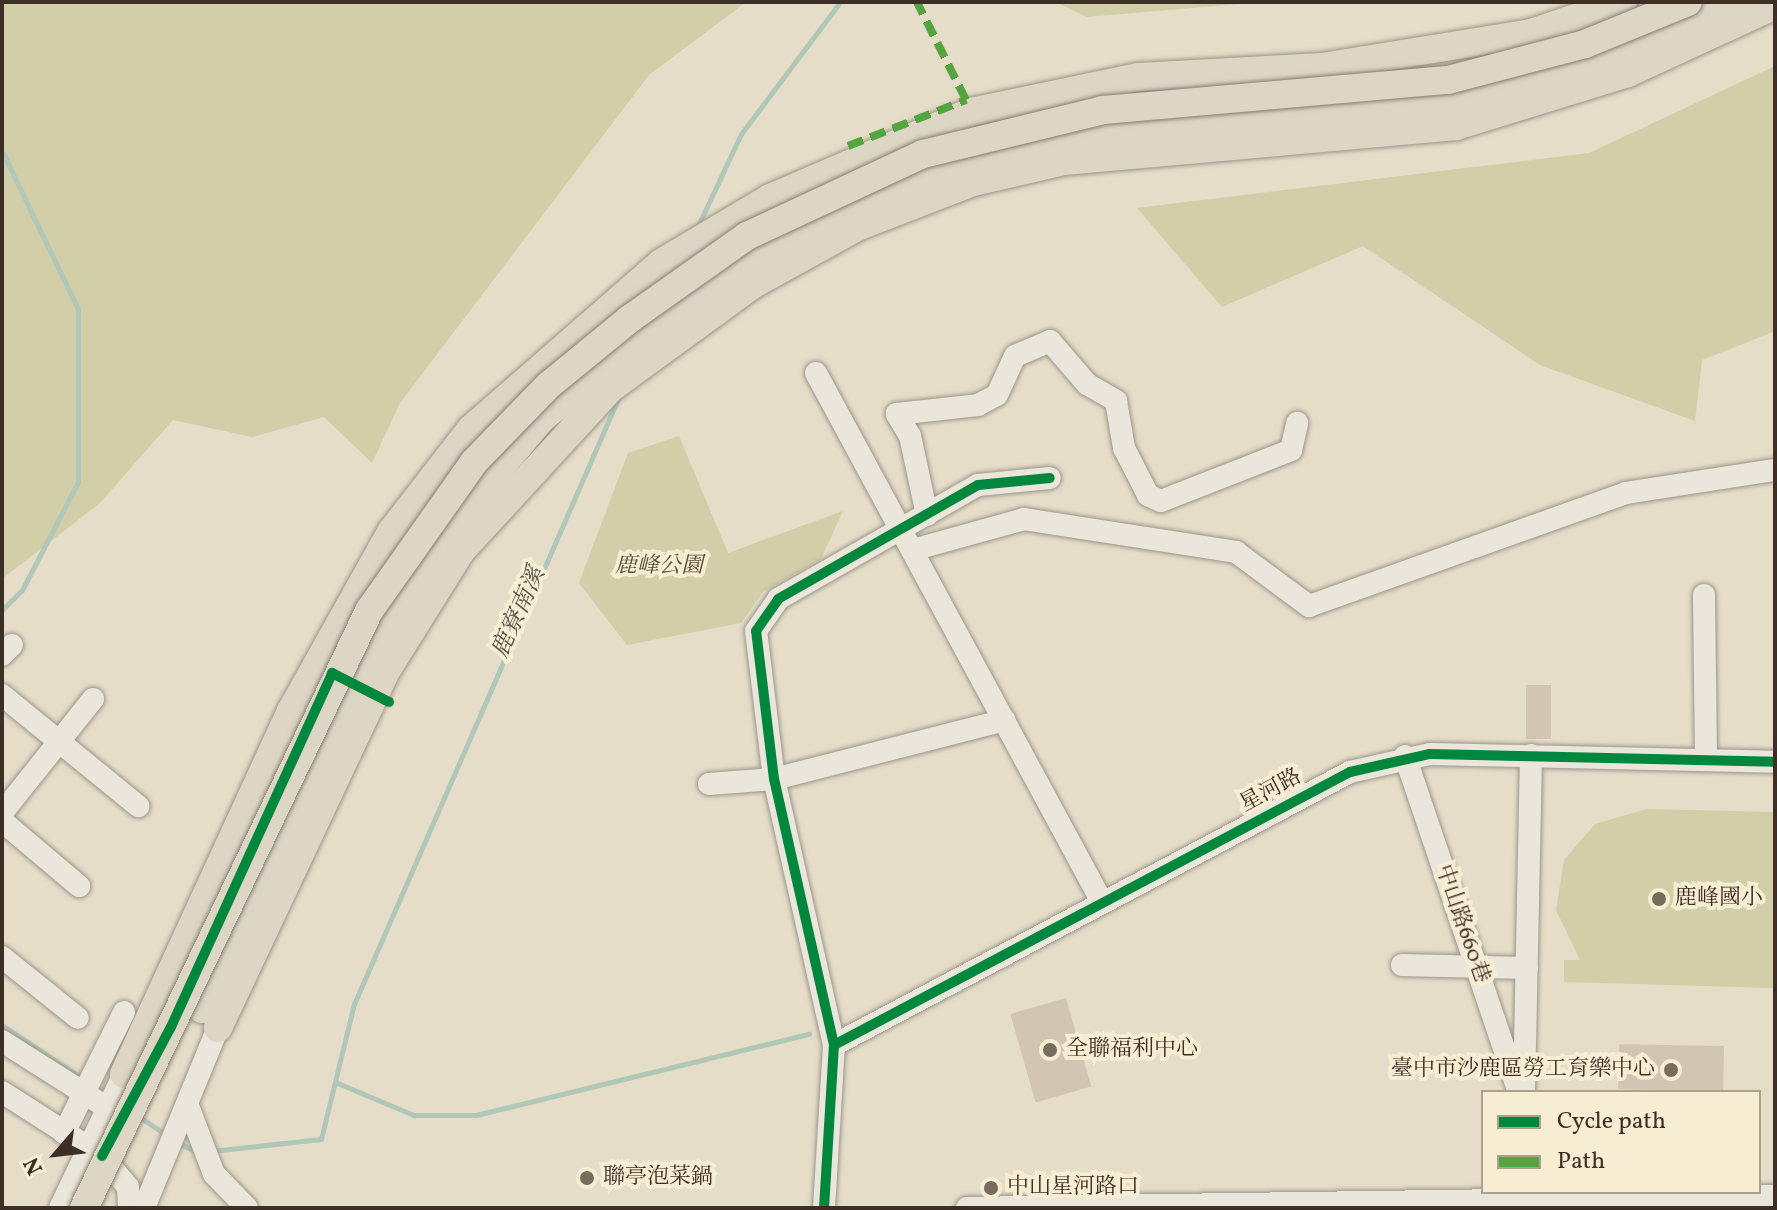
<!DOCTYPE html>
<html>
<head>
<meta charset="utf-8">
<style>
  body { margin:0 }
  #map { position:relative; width:1777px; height:1210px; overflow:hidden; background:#e5ddc8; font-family:Vollkorn,"Noto Serif TC",serif }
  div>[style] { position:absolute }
  .green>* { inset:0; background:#d1cea8 }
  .stream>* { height:5px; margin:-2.5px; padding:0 2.5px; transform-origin:2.5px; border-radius:2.5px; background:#b1c7b8 }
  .building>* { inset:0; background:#d2c5b3; transform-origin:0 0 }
  .roads { filter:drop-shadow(0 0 2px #9c9689) drop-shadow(0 0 2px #9c9689) }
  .minor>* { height:22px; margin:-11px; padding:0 11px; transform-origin:11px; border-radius:11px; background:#eae6db }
  .major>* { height:28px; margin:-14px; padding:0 14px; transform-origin:14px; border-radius:14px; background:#ddd6c5 }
  .bridges { filter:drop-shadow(0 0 2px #857e73) drop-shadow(0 0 2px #857e73) }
  .major-bridge>* { height:28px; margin:-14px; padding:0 14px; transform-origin:14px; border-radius:14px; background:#ddd6c5 }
  .quiet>* { height:8px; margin-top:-4px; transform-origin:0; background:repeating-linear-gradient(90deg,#54a442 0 16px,transparent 0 24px) }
  .cycleway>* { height:10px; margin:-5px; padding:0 5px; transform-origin:5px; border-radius:5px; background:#00873e }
  .dots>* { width:22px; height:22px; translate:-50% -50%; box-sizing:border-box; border:4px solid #f6edd3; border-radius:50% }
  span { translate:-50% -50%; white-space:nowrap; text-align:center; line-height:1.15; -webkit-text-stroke:8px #f6edd3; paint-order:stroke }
  .park-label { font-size:22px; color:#584c3b; font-style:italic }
  .street-label { font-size:22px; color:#3e2f26 }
  .poi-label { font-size:22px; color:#3e2f26 }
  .left { translate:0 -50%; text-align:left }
  .right { translate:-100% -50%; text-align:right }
  .water-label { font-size:24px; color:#555349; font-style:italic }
  .frame { position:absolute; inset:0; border:4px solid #3e2f26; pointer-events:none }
  .legend { position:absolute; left:1481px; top:1090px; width:280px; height:104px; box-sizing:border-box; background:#f6edd3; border:2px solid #aca18e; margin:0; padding:10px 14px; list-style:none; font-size:24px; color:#3e2f26 }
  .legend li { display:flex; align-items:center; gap:16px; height:40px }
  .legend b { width:40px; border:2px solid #aca18e }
  .north { position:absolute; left:16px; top:1114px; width:80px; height:80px; -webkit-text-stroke:6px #f6edd3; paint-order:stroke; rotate:242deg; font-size:22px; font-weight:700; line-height:32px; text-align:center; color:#3e2f26 }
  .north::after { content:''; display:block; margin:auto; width:28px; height:36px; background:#3e2f26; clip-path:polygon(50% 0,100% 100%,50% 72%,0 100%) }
</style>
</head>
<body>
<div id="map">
  <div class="green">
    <div style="clip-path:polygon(2px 2px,746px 2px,649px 75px,400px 403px,372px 463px,324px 417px,252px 437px,173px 420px,100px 503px,2px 579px)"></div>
    <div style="clip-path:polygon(1056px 2px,1261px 2px,1087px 17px)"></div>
    <div style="clip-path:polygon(1775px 66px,1775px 338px,1773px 332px,1702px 360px,1695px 421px,1540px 365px,1363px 246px,1222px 307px,1137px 208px,1589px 153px)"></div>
    <div style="clip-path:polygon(679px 436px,728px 553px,843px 511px,821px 559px,763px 592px,741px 623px,627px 645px,579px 583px,628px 453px)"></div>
    <div style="clip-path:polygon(1647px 809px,1775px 812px,1775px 988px,1564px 982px,1564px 960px,1580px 960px,1556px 910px,1564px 860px,1595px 824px)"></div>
  </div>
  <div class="stream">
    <div style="left:696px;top:230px;width:106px;rotate:-64.9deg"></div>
    <div style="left:741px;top:134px;width:165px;rotate:-53.1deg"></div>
    <div style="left:2px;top:610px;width:28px;rotate:-45deg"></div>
    <div style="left:22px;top:590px;width:122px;rotate:-62.6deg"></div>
    <div style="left:78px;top:482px;width:173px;rotate:-90deg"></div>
    <div style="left:78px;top:309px;width:173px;rotate:-115.7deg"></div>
    <div style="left:2px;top:1025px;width:97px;rotate:33.7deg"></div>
    <div style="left:335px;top:1082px;width:86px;rotate:22.7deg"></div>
    <div style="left:414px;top:1115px;width:62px"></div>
    <div style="left:476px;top:1115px;width:343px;rotate:-13.7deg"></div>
    <div style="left:138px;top:1116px;width:34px;rotate:34deg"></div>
    <div style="left:178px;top:1143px;width:21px;rotate:25deg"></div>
    <div style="left:211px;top:1151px;width:111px;rotate:-6.2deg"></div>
    <div style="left:321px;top:1139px;width:139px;rotate:-76.3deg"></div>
    <div style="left:354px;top:1004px;width:660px;rotate:-66.43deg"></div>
  </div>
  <div class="building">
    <div style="left:1526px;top:685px;width:25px;height:54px"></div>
    <div style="left:1066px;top:998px;width:92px;height:58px;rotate:74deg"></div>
    <div style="left:1724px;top:1046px;width:45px;height:105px;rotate:91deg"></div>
  </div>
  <div class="roads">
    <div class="minor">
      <div style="left:816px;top:373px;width:601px;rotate:61.6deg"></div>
      <div style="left:927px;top:515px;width:81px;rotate:-102.1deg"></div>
      <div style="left:910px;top:436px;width:26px;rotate:-121deg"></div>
      <div style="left:897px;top:414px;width:81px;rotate:-6.3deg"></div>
      <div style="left:978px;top:405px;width:21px;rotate:-28deg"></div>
      <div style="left:997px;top:395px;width:43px;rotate:-65.2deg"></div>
      <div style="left:1015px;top:356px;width:38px;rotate:-23deg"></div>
      <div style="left:1050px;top:341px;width:57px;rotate:49.3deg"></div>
      <div style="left:1087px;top:384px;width:34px;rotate:30deg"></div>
      <div style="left:1116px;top:401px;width:48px;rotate:80.3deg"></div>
      <div style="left:1124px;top:448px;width:53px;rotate:62.9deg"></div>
      <div style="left:1148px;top:495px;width:14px;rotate:25deg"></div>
      <div style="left:1161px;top:501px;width:140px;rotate:-21.4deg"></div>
      <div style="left:1291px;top:450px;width:28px;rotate:-77deg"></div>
      <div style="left:916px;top:549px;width:112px;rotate:-15.5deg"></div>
      <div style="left:1024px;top:519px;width:215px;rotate:8.8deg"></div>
      <div style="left:1236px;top:552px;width:91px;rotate:36.5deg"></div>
      <div style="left:1309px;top:606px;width:337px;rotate:-19.6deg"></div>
      <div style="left:1626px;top:493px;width:151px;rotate:-8.8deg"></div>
      <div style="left:1704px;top:595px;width:165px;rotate:89.3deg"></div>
      <div style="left:2px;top:655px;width:14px;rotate:-45deg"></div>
      <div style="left:2px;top:695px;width:176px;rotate:39.2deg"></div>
      <div style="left:1405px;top:756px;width:355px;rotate:71.3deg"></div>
      <div style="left:709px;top:784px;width:65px;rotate:-4.4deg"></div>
      <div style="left:774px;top:779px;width:238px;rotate:-14.3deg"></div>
      <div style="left:2px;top:813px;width:146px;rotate:-51.4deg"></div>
      <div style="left:2px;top:821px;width:101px;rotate:40.2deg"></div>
      <div style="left:2px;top:957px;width:97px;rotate:38.8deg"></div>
      <div style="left:1402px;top:965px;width:125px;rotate:1.4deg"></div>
      <div style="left:2px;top:1041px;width:123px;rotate:32.4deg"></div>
      <div style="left:834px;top:1045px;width:584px;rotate:-27.88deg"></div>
      <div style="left:1350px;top:772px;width:82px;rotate:-12.7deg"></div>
      <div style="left:1430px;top:754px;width:345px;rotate:1.3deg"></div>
      <div style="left:1524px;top:1091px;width:336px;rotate:-88.8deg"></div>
      <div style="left:2px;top:1092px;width:119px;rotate:32.6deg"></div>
      <div style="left:102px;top:1156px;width:40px;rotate:50deg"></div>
      <div style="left:128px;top:1187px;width:21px;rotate:87deg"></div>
      <div style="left:188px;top:1106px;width:73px;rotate:69.1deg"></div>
      <div style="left:214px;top:1174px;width:47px;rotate:45.9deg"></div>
      <div style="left:64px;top:1133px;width:135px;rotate:-63.6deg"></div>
      <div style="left:60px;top:1208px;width:148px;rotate:-64.5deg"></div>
      <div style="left:144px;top:1208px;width:195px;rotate:-67.7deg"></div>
      <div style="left:824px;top:1208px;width:163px;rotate:-86.5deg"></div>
      <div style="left:834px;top:1045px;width:273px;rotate:-102.7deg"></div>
      <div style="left:774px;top:779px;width:149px;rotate:-96.9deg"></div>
      <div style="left:756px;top:631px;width:39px;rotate:-55deg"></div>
      <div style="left:778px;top:599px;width:230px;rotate:-29.7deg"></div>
      <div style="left:978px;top:485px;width:72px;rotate:-5.6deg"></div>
      <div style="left:967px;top:1208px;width:808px;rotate:-0.85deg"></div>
    </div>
    <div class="major">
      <div style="left:202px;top:1009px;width:429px;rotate:-64.6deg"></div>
      <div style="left:386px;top:622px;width:94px;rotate:-57.2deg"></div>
      <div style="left:437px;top:543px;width:162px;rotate:-50deg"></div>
      <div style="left:541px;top:419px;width:203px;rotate:-39deg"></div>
      <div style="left:699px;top:291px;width:169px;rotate:-29.7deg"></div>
      <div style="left:846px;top:207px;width:113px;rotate:-22.9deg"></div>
      <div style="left:950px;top:163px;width:162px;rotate:-11.7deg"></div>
      <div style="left:1109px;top:130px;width:300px;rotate:-4.4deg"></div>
      <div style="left:1408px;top:107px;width:121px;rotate:-10.9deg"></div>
      <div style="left:1527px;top:84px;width:118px;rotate:-18.7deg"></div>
      <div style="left:1639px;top:46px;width:105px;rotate:-24.9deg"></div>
      <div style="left:218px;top:1028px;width:395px;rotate:-64.8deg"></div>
      <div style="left:386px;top:671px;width:142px;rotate:-58deg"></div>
      <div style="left:461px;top:551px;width:222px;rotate:-47.4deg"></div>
      <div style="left:611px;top:388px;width:175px;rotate:-36.1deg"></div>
      <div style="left:752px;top:285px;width:120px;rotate:-28.9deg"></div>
      <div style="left:857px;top:227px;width:124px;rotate:-21.2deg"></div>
      <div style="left:973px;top:182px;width:93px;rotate:-13deg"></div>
      <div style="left:1064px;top:161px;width:394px;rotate:-5.1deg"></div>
      <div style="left:1456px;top:126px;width:180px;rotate:-17.1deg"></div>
      <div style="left:1628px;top:73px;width:162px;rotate:-24.8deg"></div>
      <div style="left:124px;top:1074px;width:400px;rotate:-65.3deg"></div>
      <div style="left:291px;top:711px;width:205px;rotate:-60.8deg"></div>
      <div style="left:391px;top:532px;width:130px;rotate:-52.2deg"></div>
      <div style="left:471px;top:429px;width:252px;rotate:-41.1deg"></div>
      <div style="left:661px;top:263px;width:127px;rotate:-30.8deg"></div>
      <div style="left:770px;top:198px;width:219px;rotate:-23.2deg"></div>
      <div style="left:971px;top:112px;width:172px;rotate:-11.8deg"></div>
      <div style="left:1139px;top:77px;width:183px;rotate:-3.1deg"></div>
      <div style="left:1322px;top:67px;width:212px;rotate:-9.2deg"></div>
      <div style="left:1531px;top:33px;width:97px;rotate:-18.6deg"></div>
    </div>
  </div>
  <div class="bridges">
    <div class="major-bridge">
      <div style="left:84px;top:1208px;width:662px;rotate:-64.48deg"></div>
      <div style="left:369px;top:611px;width:182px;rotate:-54.8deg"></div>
      <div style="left:474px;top:462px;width:107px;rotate:-45.8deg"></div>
      <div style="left:549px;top:385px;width:106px;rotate:-39.3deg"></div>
      <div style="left:631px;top:318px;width:142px;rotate:-35.3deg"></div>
      <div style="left:747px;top:236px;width:194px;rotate:-25deg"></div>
      <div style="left:923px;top:154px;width:185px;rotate:-13.7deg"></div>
      <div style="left:1103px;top:110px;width:346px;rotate:-5deg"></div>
      <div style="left:1448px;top:80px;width:142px;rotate:-14.7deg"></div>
      <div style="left:1585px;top:44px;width:111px;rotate:-22.2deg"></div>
    </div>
  </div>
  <div class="quiet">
    <div style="left:848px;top:146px;width:127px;rotate:-21.3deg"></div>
    <div style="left:966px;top:100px;width:110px;rotate:-116.6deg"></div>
  </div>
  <div class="cycleway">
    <div style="left:834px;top:1045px;width:584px;rotate:-27.88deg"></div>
    <div style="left:1350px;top:772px;width:82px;rotate:-12.7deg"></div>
    <div style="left:1430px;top:754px;width:345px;rotate:1.3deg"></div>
    <div style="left:102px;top:1156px;width:146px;rotate:-61.9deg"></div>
    <div style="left:171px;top:1027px;width:389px;rotate:-65.5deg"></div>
    <div style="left:332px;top:673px;width:64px;rotate:27deg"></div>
    <div style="left:824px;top:1208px;width:163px;rotate:-86.5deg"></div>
    <div style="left:834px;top:1045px;width:273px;rotate:-102.7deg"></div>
    <div style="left:774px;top:779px;width:149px;rotate:-96.9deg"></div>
    <div style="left:756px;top:631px;width:39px;rotate:-55deg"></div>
    <div style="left:778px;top:599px;width:230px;rotate:-29.7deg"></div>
    <div style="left:978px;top:485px;width:72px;rotate:-5.6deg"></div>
  </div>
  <div class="dots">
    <div style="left:1659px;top:899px;background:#786c5f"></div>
    <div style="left:1050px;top:1050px;background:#786c5f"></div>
    <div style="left:1671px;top:1070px;background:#786c5f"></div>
    <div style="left:587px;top:1178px;background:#786c5f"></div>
    <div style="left:991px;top:1188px;background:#786c5f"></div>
  </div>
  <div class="park-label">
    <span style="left:659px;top:567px">鹿峰公園</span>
  </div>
  <div class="street-label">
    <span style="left:1271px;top:791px;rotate:-28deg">星河路</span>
    <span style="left:1462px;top:924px;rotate:71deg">中山路660巷</span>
  </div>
  <div class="poi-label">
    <span class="left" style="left:1675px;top:899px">鹿峰國小</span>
    <span class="left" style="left:1066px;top:1050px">全聯福利中心</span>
    <span class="right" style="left:1655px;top:1070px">臺中市沙鹿區勞工育樂中心</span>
    <span class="left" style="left:603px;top:1178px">聯亭泡菜鍋</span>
    <span class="left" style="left:1007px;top:1188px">中山星河路口</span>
  </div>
  <div class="water-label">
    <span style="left:520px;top:613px;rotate:-66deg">鹿寮南溪</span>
  </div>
  <div class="frame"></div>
  <ul class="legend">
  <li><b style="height:10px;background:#00873e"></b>Cycle path</li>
  <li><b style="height:10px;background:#54a442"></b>Path</li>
  </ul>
  <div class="north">N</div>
</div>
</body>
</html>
